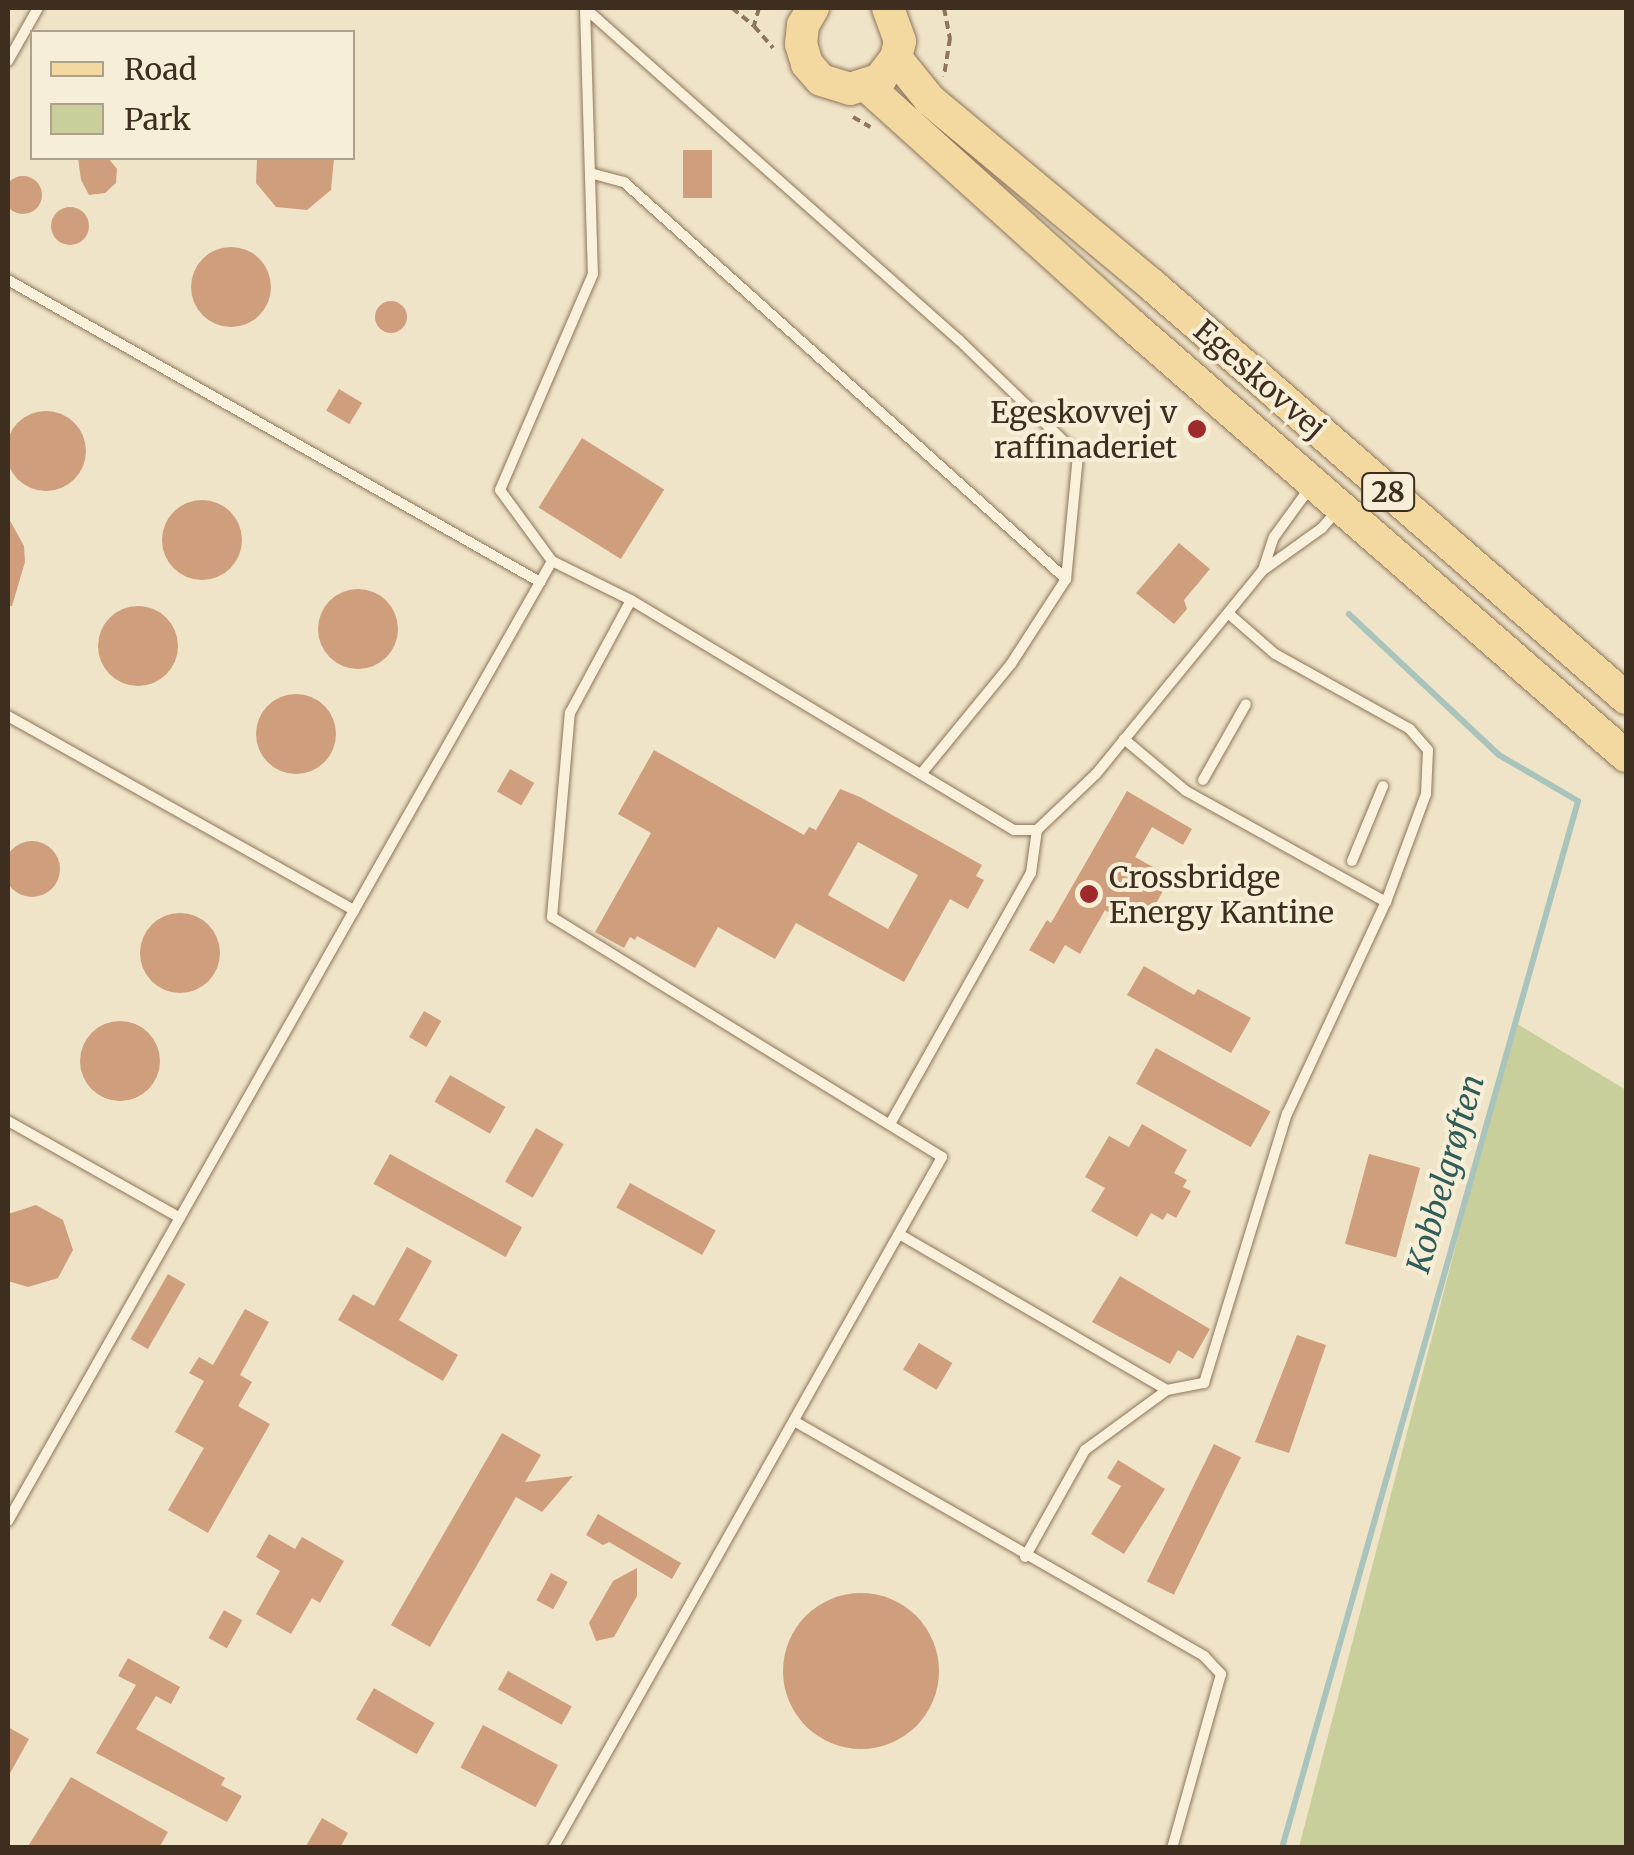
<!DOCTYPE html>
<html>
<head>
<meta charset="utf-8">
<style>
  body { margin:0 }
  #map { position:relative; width:1634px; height:1855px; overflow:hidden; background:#f0e4c8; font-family:Merriweather,serif }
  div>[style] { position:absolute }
  .green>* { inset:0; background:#c9cf9b }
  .stream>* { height:6px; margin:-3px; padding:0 3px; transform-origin:3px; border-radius:3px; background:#a9c4bc }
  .building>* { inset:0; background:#cf9f7d; transform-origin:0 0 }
  .round { border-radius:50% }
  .path>* { height:4px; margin-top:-2px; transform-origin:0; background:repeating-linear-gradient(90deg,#8d765c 0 8px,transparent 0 13px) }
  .roads { filter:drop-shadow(0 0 2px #8d765c) drop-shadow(0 0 2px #8d765c) }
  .lane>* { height:10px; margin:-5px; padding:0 5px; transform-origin:5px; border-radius:5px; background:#faf1dc }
  .primary>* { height:32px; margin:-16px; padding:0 16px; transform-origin:16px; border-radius:16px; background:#f3d9a0 }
  .dots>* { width:28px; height:28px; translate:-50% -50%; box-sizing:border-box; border:5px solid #f7eed8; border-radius:50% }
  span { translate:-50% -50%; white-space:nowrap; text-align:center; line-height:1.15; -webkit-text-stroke:8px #f7eed8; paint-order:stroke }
  .shield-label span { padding:2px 8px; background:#f7eed8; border:2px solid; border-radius:8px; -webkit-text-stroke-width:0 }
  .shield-label { font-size:28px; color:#3d2e20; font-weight:700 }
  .street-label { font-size:30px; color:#3d2e20 }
  .poi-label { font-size:30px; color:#3d2e20 }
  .right { translate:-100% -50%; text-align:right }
  .left { translate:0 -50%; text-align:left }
  .water-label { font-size:32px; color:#2f5d5a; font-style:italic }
  .frame { position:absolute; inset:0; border:10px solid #3d2e20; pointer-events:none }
  .legend { position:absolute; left:30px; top:30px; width:325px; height:130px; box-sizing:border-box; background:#f7eed8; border:2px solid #ada18e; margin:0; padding:12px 18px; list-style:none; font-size:30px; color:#3d2e20 }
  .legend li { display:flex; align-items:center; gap:20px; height:50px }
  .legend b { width:50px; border:2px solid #ada18e }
</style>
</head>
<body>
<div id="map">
  <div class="green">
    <div style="clip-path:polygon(1514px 1022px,1626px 1090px,1626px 1847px,1299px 1847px)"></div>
  </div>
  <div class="stream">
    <div style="left:1282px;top:1848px;width:1088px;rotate:-74.21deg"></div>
    <div style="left:1578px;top:801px;width:91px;rotate:-149.8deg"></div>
    <div style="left:1499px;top:755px;width:206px;rotate:-136.8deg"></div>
  </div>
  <div class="building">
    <div style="left:683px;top:150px;width:29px;height:48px"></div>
    <div style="clip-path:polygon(78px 158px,108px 158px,117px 169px,116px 183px,105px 193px,89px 195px,81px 180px)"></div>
    <div style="clip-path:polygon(257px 158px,334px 158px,331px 190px,307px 210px,276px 207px,256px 183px)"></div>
    <div class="round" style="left:4px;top:176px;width:38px;height:38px"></div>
    <div class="round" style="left:51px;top:207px;width:38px;height:38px"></div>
    <div class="round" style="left:191px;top:247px;width:80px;height:80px"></div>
    <div class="round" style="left:375px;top:301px;width:32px;height:32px"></div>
    <div style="left:339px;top:389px;width:27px;height:25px;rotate:31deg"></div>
    <div class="round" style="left:6px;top:411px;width:80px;height:80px"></div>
    <div style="left:582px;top:438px;width:97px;height:82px;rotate:32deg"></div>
    <div class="round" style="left:162px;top:500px;width:80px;height:80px"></div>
    <div style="clip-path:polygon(8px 517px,24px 546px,25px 562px,12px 606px,8px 606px)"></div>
    <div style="clip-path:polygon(1179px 543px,1210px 569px,1184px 600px,1187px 609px,1174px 624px,1136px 593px)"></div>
    <div class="round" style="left:318px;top:589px;width:80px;height:80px"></div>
    <div class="round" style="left:98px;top:606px;width:80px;height:80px"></div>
    <div class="round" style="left:256px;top:694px;width:80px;height:80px"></div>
    <div style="clip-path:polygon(evenodd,654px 750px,804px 835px,809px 827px,816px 830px,840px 789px,860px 797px,982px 865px,976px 876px,984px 880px,968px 909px,950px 899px,904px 982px,796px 923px,775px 959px,718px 927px,695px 968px,637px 936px,635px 940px,630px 937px,624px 948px,595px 932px,651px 833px,618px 814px,654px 750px,858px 842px,918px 875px,888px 929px,828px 895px,858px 842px)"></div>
    <div style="left:510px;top:769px;width:28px;height:26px;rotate:30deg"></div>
    <div style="clip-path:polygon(1127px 791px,1192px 829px,1183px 845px,1152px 827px,1135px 857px,1171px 877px,1146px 921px,1116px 904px,1110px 913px,1105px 910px,1080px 954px,1065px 945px,1054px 964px,1029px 950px,1047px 920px,1051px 923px)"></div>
    <div class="round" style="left:4px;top:841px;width:56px;height:56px"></div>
    <div class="round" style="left:140px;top:913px;width:80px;height:80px"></div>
    <div style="clip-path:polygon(1144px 966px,1194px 995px,1198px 989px,1251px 1018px,1231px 1053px,1127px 995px)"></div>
    <div style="left:424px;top:1011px;width:20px;height:30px;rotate:30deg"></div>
    <div class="round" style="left:80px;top:1021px;width:80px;height:80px"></div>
    <div style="left:1156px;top:1048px;width:131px;height:41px;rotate:29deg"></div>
    <div style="left:450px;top:1075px;width:64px;height:31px;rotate:30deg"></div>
    <div style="clip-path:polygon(1142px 1124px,1187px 1150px,1174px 1173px,1187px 1180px,1183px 1187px,1191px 1191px,1176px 1218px,1167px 1213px,1163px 1220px,1151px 1213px,1137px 1237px,1091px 1211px,1105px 1188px,1085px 1177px,1109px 1136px,1129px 1147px)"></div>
    <div style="left:536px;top:1128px;width:32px;height:62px;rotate:30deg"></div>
    <div style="left:390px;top:1154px;width:151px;height:34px;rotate:29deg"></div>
    <div style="left:1369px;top:1154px;width:53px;height:93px;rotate:15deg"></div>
    <div style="left:630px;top:1183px;width:98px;height:28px;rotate:29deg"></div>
    <div style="clip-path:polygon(36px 1205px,63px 1220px,73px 1250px,58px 1278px,28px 1287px,8px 1281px,8px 1214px)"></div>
    <div style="clip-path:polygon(407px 1247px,432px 1261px,399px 1320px,458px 1355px,443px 1381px,338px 1320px,353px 1294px,374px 1306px)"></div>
    <div style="left:168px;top:1274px;width:20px;height:75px;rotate:30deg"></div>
    <div style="clip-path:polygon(1120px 1276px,1210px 1329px,1193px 1359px,1178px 1350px,1170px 1364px,1092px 1322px)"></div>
    <div style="clip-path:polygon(245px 1309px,269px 1322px,240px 1375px,252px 1382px,238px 1406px,270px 1424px,208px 1533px,168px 1510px,204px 1448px,175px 1432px,204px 1381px,189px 1373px,199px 1357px,213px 1365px)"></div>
    <div style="clip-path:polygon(1297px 1335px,1326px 1345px,1289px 1453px,1255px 1442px)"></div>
    <div style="left:919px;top:1343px;width:39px;height:31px;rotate:31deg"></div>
    <div style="clip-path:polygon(502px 1433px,541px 1455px,525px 1482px,573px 1476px,542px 1512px,516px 1497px,430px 1647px,391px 1625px)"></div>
    <div style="left:1214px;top:1444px;width:30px;height:153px;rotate:26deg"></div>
    <div style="clip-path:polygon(1118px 1460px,1165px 1489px,1124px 1554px,1091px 1534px,1121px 1486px,1107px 1478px)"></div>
    <div style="clip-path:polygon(598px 1514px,681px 1563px,672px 1579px,609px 1542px,603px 1545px,586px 1535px)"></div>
    <div style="clip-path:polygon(269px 1534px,295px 1549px,302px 1537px,344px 1561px,320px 1603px,312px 1598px,291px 1634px,256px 1614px,280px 1571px,256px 1557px)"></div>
    <div style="clip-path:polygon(637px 1568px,637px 1596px,614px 1637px,596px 1641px,589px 1623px,613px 1581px)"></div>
    <div style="left:551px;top:1573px;width:19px;height:31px;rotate:28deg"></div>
    <div class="round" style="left:783px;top:1593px;width:156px;height:156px"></div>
    <div style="left:224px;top:1610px;width:21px;height:32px;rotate:29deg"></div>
    <div style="clip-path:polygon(128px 1658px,180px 1687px,171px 1704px,156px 1696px,136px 1729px,225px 1778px,221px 1785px,242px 1796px,227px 1822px,96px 1753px,136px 1685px,118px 1676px)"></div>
    <div style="left:508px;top:1671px;width:73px;height:21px;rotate:29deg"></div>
    <div style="left:374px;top:1688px;width:70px;height:36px;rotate:30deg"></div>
    <div style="left:483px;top:1725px;width:85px;height:48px;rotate:28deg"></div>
    <div style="clip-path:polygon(8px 1727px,29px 1739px,8px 1777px)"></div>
    <div style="clip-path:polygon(71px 1777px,168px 1832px,159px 1848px,27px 1848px)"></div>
    <div style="clip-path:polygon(322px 1818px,348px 1833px,340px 1848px,305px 1848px)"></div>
  </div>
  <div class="path">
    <div style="left:732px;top:8px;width:28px;rotate:39deg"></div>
    <div style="left:759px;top:8px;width:19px;rotate:106deg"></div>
    <div style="left:754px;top:26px;width:29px;rotate:49deg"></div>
    <div style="left:944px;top:8px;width:31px;rotate:79deg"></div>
    <div style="left:950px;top:38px;width:39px;rotate:99deg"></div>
    <div style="left:853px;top:117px;width:20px;rotate:30deg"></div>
  </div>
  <div class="roads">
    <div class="lane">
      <div style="left:585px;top:8px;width:266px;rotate:88.3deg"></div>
      <div style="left:593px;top:274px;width:235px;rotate:113.3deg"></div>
      <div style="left:500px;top:490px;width:88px;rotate:53.8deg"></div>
      <div style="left:552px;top:561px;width:88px;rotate:26.3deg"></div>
      <div style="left:586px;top:9px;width:499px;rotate:41.6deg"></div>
      <div style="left:959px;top:340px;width:165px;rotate:44deg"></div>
      <div style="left:1078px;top:455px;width:125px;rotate:95.5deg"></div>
      <div style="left:1066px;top:579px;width:101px;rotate:122.9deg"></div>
      <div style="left:1011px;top:664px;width:142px;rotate:129.3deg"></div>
      <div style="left:8px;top:61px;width:61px;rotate:-60.5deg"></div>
      <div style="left:590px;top:173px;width:35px;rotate:15deg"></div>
      <div style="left:624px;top:182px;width:594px;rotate:41.93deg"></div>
      <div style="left:8px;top:280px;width:612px;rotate:29.58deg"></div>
      <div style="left:1263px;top:570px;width:35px;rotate:-72deg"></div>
      <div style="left:1274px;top:537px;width:63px;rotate:-54deg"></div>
      <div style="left:8px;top:716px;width:397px;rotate:29.3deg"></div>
      <div style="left:1124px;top:739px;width:81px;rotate:40deg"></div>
      <div style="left:1186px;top:791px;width:229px;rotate:29deg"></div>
      <div style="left:1203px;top:780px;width:87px;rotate:-60.5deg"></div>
      <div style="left:1352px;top:861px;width:81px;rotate:-67.5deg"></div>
      <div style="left:8px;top:1121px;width:197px;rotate:29.4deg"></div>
      <div style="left:890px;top:1124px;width:288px;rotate:-60.7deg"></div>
      <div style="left:1031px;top:873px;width:43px;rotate:-82.1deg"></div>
      <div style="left:899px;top:1234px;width:310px;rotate:30.2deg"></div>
      <div style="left:794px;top:1421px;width:473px;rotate:29.8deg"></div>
      <div style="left:1204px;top:1656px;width:25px;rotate:47deg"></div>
      <div style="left:1221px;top:1674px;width:181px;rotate:105.7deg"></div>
      <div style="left:8px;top:1521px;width:1103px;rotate:-60.46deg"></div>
      <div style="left:1025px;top:1557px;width:123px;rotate:-60.7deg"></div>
      <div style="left:1085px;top:1450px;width:102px;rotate:-36.2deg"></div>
      <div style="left:1167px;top:1390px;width:38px;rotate:-11deg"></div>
      <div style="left:1204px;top:1383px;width:282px;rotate:-72.9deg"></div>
      <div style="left:1287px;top:1114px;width:234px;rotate:-65deg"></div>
      <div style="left:1386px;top:902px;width:115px;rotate:-69.7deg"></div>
      <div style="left:1426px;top:794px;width:44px;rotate:-87.4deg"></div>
      <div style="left:1428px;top:750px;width:28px;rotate:-131deg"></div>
      <div style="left:1410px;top:729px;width:154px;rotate:-150.9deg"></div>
      <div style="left:1275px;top:654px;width:62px;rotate:-138.9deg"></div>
      <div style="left:553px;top:1848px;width:793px;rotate:-60.62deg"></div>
      <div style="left:942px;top:1157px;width:458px;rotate:-148.4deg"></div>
      <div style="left:552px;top:917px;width:205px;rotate:-85deg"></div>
      <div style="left:570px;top:713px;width:128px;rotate:-61.6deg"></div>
      <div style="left:631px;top:600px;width:447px;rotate:31deg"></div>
      <div style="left:1014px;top:830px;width:23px"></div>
      <div style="left:1037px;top:830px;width:81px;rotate:-43.5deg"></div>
      <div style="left:1096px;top:774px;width:262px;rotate:-50.7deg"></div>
      <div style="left:1262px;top:571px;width:74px;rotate:-35.6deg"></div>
      <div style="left:1322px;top:528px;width:21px;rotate:-49deg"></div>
    </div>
    <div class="primary">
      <div style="left:813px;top:8px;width:20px;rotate:120deg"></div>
      <div style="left:803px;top:25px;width:19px;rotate:96deg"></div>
      <div style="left:801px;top:44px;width:21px;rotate:73deg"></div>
      <div style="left:807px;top:64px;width:21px;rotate:49deg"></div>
      <div style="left:821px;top:80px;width:30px;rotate:17deg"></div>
      <div style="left:850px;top:89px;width:32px;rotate:-18deg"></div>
      <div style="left:880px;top:79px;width:26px;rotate:-53deg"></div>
      <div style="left:896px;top:58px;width:17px;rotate:-77deg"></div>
      <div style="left:900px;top:41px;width:35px;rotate:-110deg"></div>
      <div style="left:896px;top:58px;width:54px;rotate:51deg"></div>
      <div style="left:930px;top:100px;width:289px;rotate:39.8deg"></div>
      <div style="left:1152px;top:285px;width:629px;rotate:41.07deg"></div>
      <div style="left:867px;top:86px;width:350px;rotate:42.1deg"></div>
      <div style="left:1127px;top:321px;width:662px;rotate:41.08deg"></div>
    </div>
  </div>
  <div class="dots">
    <div style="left:1197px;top:429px;background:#9e2a2b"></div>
    <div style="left:1089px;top:894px;background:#9e2a2b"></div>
  </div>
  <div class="shield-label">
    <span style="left:1388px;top:492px">28</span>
  </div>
  <div class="street-label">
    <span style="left:1260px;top:379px;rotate:41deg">Egeskovvej</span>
  </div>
  <div class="poi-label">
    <span class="right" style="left:1177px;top:429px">Egeskovvej v<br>raffinaderiet</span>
    <span class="left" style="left:1109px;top:894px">Crossbridge<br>Energy Kantine</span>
  </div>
  <div class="water-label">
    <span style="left:1446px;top:1174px;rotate:-74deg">Kobbelgrøften</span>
  </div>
  <div class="frame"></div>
  <ul class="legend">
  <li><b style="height:12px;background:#f3d9a0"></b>Road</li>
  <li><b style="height:28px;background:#c9cf9b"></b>Park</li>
  </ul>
</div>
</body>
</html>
